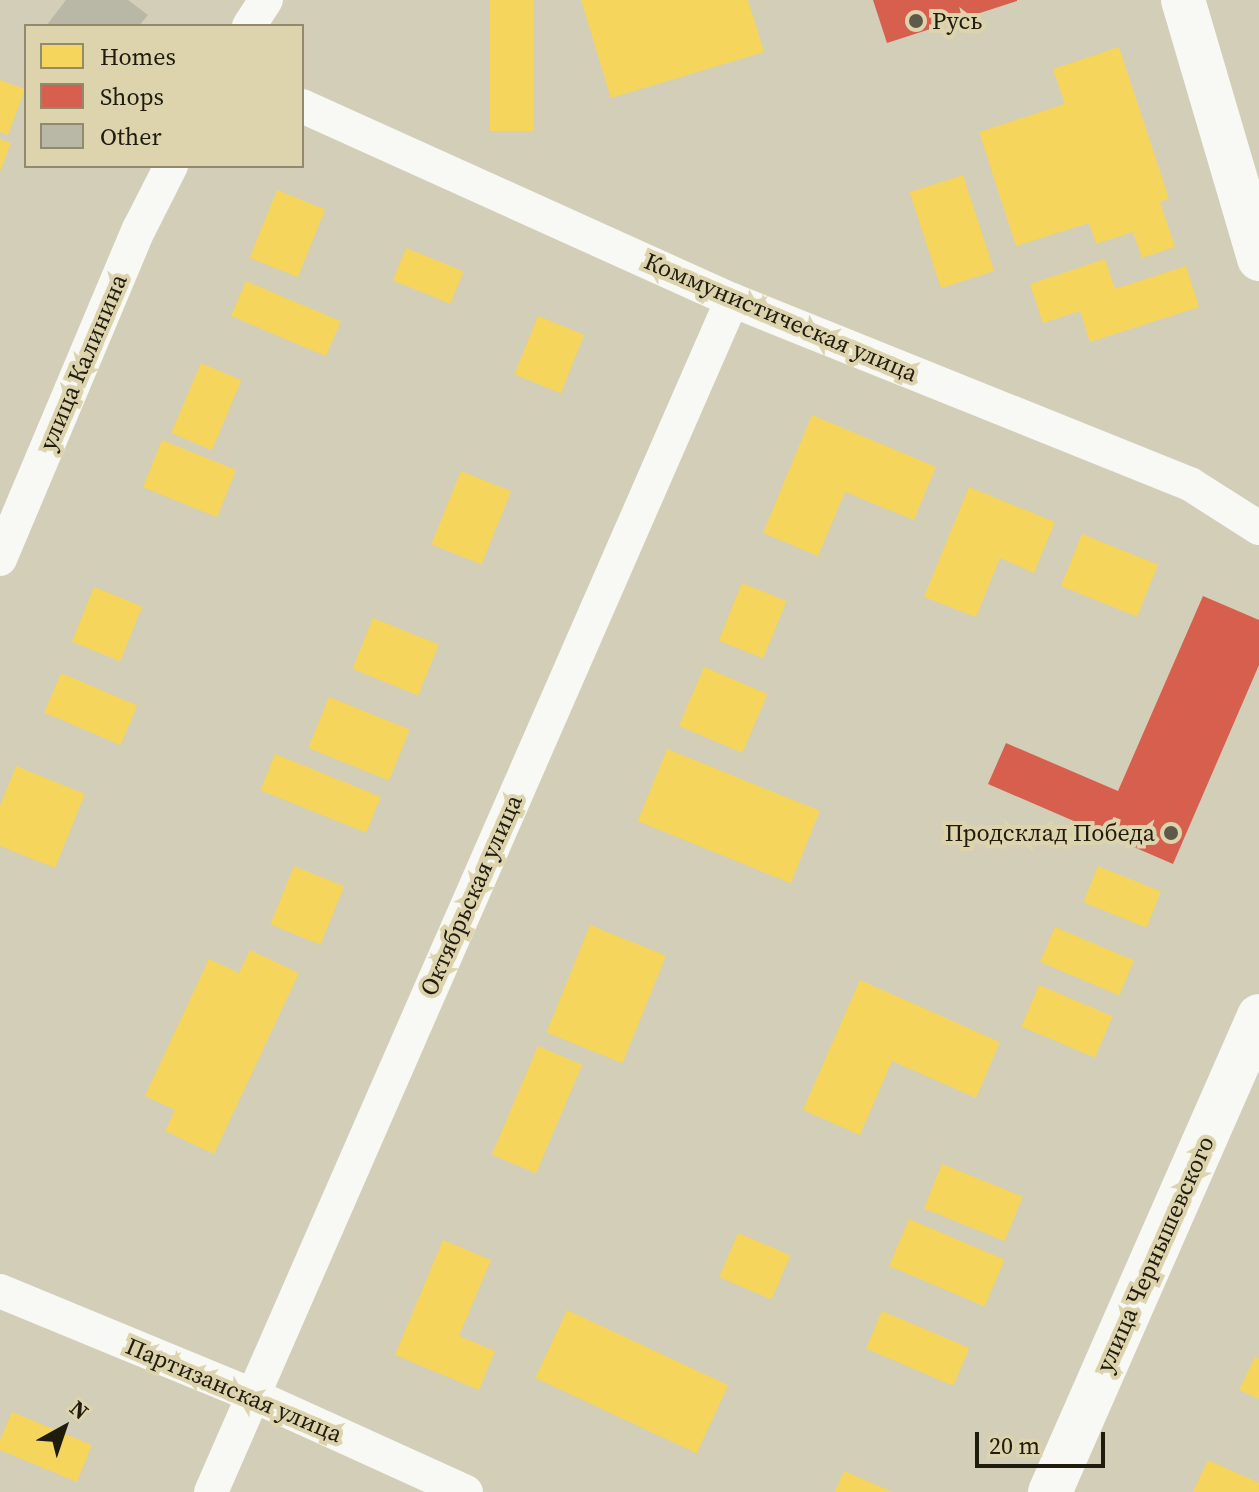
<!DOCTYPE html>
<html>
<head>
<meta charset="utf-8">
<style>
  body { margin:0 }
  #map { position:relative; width:1259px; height:1492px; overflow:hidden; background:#d2ceb8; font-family:"Source Serif 4",serif }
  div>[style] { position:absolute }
  .homes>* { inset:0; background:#f6d55c; transform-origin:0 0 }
  .shops>* { inset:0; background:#d6604d }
  .building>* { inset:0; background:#b9b8a7 }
  .street>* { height:34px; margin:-17px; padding:0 17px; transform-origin:17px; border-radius:17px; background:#f8f8f4 }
  .secondary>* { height:44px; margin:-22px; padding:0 22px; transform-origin:22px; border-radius:22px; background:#f8f8f4 }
  .dots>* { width:22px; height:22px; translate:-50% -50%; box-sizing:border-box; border:4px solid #ddd4ae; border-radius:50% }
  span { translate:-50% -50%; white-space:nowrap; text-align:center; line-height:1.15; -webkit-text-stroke:8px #ddd4ae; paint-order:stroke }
  .poi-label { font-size:24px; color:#1f1c0e }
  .left { translate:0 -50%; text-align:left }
  .right { translate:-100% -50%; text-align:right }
  .street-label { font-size:24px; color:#1f1c0e }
  .legend { position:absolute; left:24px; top:24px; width:280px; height:144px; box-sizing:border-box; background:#ddd4ae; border:2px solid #918a6e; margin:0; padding:10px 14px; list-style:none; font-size:24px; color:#1f1c0e }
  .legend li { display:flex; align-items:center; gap:16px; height:40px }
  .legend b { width:40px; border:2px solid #918a6e }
  .north { position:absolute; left:24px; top:1388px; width:80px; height:80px; -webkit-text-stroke:6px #ddd4ae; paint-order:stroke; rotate:40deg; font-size:22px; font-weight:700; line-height:32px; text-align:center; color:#1f1c0e }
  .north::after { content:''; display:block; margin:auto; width:28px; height:36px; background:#1f1c0e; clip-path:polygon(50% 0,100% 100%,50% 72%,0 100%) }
  .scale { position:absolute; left:975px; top:1432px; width:130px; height:36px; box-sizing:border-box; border:4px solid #1f1c0e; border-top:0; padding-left:10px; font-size:24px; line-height:28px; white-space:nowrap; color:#1f1c0e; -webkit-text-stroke:6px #ddd4ae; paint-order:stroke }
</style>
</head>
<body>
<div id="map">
  <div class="homes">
    <div style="left:490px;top:0;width:43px;height:131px"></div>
    <div style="clip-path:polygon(581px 0,748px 0,764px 52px,611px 98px)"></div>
    <div style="clip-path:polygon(1119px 47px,1169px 199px,1160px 202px,1175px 247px,1142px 258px,1133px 232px,1096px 244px,1089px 223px,1016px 246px,979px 132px,1065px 104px,1053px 69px)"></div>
    <div style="clip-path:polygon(0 80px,25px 89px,8px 135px,0 132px)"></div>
    <div style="clip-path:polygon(0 139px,11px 143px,0 172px)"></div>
    <div style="left:963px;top:175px;width:101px;height:56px;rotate:72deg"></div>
    <div style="left:277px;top:190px;width:52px;height:73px;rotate:22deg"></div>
    <div style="left:406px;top:248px;width:62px;height:35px;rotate:22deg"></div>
    <div style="clip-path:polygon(1105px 259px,1115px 289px,1186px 266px,1199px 307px,1090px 342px,1080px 311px,1043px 323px,1030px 284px)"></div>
    <div style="left:246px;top:281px;width:103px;height:38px;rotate:23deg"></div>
    <div style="left:538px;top:316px;width:50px;height:63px;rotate:22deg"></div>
    <div style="left:201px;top:363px;width:44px;height:76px;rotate:23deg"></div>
    <div style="clip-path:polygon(812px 415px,936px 467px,914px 520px,845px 492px,818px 556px,763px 533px)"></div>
    <div style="left:162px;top:440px;width:80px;height:51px;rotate:22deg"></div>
    <div style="left:461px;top:471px;width:54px;height:79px;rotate:22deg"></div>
    <div style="clip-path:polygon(969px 487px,1055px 522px,1034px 573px,1000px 558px,976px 617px,924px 597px)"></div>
    <div style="left:1082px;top:534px;width:82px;height:56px;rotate:22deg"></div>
    <div style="left:742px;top:583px;width:48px;height:62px;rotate:22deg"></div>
    <div style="left:94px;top:587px;width:52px;height:59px;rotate:22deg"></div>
    <div style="left:373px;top:618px;width:71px;height:55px;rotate:22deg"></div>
    <div style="left:704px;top:667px;width:69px;height:64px;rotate:23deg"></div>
    <div style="left:61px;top:673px;width:83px;height:43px;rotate:23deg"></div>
    <div style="left:329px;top:697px;width:87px;height:55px;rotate:22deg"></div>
    <div style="left:667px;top:749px;width:165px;height:78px;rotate:22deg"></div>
    <div style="left:275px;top:754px;width:114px;height:39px;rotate:22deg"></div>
    <div style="clip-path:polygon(16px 766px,85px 794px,55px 868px,0 846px,0 806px)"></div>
    <div style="left:294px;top:866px;width:54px;height:63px;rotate:22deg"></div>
    <div style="left:1098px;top:866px;width:68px;height:39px;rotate:22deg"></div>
    <div style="left:590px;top:925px;width:82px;height:116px;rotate:22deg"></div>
    <div style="left:1055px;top:927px;width:86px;height:38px;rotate:23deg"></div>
    <div style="clip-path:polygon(250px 950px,299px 973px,214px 1154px,165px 1131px,175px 1110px,145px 1096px,209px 959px,239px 973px)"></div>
    <div style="clip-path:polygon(860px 980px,1000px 1042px,976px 1098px,892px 1061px,860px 1135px,803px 1110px)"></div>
    <div style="left:1039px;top:985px;width:80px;height:45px;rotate:23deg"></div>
    <div style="left:538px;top:1046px;width:48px;height:118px;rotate:23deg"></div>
    <div style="left:942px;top:1164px;width:87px;height:48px;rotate:22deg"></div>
    <div style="left:909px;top:1219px;width:104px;height:51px;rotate:23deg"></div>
    <div style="left:738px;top:1233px;width:57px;height:48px;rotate:23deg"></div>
    <div style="clip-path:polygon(443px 1240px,491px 1260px,459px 1336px,495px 1351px,479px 1390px,395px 1355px)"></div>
    <div style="left:567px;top:1310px;width:178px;height:75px;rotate:25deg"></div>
    <div style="left:882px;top:1311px;width:95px;height:41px;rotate:23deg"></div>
    <div style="clip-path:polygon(1255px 1357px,1259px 1359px,1259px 1399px,1239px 1390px)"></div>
    <div style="clip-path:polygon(12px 1412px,92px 1445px,77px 1482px,0 1450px,0 1440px)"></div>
    <div style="clip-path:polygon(1208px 1460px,1259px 1483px,1259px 1492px,1193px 1492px)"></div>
    <div style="clip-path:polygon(844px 1471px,893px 1492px,835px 1492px)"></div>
  </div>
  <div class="shops">
    <div style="clip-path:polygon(873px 0,1017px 0,1017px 1px,887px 43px)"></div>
    <div style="clip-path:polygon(1203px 596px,1259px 620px,1259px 665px,1173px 864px,988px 784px,1006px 743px,1118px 791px)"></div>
  </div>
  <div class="building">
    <div style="clip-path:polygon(66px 0,128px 0,148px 15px,139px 26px,46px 26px)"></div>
  </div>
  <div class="street">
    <div style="left:249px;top:26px;width:31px;rotate:-57deg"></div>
    <div style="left:302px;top:106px;width:472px;rotate:24.3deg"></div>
    <div style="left:732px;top:300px;width:494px;rotate:21.9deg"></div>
    <div style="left:1190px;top:484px;width:82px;rotate:32.5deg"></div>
    <div style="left:0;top:559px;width:358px;rotate:-67.2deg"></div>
    <div style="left:139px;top:229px;width:71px;rotate:-63.1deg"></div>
    <div style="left:0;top:1291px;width:273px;rotate:22.4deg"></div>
    <div style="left:252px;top:1395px;width:235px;rotate:24.4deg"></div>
    <div style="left:211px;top:1492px;width:1301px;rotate:-66.39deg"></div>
  </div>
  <div class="secondary">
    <div style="left:1183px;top:0;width:270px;rotate:73.6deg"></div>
    <div style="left:1050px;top:1492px;width:520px;rotate:-66.29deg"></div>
  </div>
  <div class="dots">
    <div style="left:916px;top:21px;background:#5e5a4a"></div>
    <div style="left:1171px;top:833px;background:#5e5a4a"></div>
  </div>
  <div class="poi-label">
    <span class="left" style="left:932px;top:21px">Русь</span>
    <span class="right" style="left:1155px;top:833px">Продсклад Победа</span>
  </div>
  <div class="street-label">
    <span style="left:781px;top:317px;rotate:23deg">Коммунистическая улица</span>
    <span style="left:83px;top:362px;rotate:-67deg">улица Калинина</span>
    <span style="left:471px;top:895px;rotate:-66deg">Октябрьская улица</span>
    <span style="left:1155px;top:1254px;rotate:-66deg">улица Чернышевского</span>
    <span style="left:234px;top:1390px;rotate:23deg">Партизанская улица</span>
  </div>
  <ul class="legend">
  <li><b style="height:22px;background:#f6d55c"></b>Homes</li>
  <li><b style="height:22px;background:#d6604d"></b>Shops</li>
  <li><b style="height:22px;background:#b9b8a7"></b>Other</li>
  </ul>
  <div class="north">N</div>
  <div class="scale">20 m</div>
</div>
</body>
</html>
